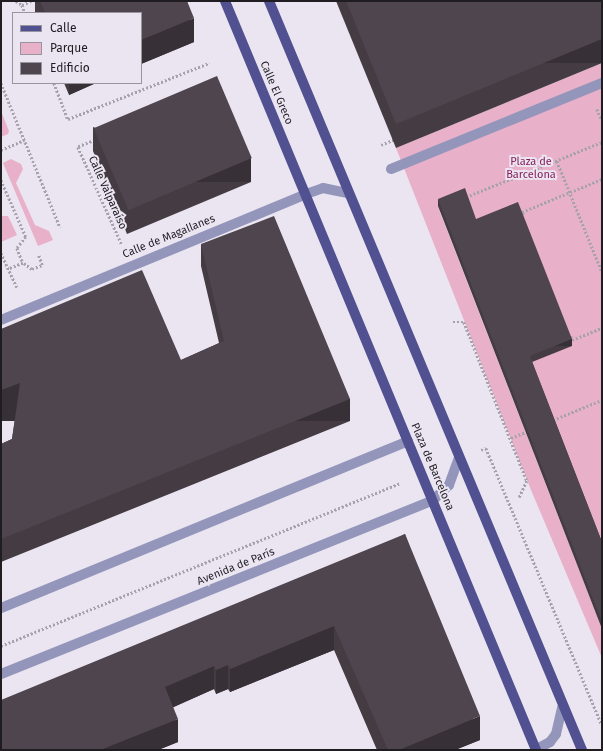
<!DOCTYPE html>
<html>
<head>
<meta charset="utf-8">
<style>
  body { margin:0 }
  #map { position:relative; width:603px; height:751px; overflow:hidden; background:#ebe5f2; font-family:"Fira Sans",sans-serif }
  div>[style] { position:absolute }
  .green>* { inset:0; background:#e9b0c9 }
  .path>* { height:2.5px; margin-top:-1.25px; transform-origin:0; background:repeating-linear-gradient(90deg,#a6a2ac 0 2px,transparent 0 4px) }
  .minor>* { height:10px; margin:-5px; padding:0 5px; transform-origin:5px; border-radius:5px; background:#9396ba }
  .major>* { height:10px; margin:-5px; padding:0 5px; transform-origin:5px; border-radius:5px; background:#515090 }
  .wall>* { inset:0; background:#443b43 }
  .shaded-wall>* { inset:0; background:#373037; transform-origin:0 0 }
  .building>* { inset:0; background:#4f454e; transform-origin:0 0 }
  span { translate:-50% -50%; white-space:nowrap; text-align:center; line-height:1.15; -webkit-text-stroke:4px #ebe5f2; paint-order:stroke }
  .street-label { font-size:11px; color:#1f1d22 }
  .park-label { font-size:11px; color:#871f5a }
  .frame { position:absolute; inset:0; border:2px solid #1f1d22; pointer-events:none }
  .legend { position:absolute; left:12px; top:12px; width:130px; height:72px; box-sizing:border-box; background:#ebe5f2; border:1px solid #99959f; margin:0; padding:5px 7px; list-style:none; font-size:12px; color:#1f1d22 }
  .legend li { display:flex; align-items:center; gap:8px; height:20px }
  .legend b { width:20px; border:1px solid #99959f }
</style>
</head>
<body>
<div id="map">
  <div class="green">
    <div style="clip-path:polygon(602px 63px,602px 548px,438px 207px,602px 629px,602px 658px,531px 490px,396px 148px)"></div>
    <div style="clip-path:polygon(1px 111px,9px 131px,8px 134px,1px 137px)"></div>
    <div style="clip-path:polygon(11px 159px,21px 164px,23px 169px,16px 183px,35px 225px,49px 231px,53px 240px,38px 246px,3px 163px)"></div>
    <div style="clip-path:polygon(1px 216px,8px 216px,17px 235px,1px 242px)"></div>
  </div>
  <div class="path">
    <div style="left:16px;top:1px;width:7px;rotate:34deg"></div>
    <div style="left:22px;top:5px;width:9px;rotate:69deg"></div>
    <div style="left:22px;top:5px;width:10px;rotate:-24deg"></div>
    <div style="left:1px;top:83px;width:156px;rotate:67.7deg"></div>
    <div style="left:54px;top:83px;width:39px;rotate:69deg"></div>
    <div style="left:68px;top:119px;width:152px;rotate:-21.7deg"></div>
    <div style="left:597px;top:109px;width:12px;rotate:66deg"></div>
    <div style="left:95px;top:140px;width:18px;rotate:158deg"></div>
    <div style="left:78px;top:147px;width:107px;rotate:65.8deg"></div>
    <div style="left:381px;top:145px;width:15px;rotate:-23deg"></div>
    <div style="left:1px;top:150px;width:25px;rotate:-23deg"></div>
    <div style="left:557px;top:161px;width:120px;rotate:67.9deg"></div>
    <div style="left:1px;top:180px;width:62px;rotate:66.3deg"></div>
    <div style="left:26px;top:237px;width:14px;rotate:129deg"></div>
    <div style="left:17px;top:248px;width:16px;rotate:68deg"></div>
    <div style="left:23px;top:263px;width:16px;rotate:158deg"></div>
    <div style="left:466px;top:197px;width:147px;rotate:-22deg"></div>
    <div style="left:523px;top:215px;width:3px;rotate:-108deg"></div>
    <div style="left:522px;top:212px;width:87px;rotate:-22.4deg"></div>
    <div style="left:1px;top:253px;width:38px;rotate:65deg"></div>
    <div style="left:24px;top:263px;width:10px;rotate:37deg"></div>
    <div style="left:32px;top:269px;width:11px;rotate:-22deg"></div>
    <div style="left:42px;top:265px;width:12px;rotate:-110deg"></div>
    <div style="left:453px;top:322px;width:11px"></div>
    <div style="left:464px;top:322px;width:171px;rotate:68.4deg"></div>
    <div style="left:527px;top:481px;width:19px;rotate:115deg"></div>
    <div style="left:571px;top:336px;width:4px;rotate:76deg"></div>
    <div style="left:572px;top:340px;width:32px;rotate:-22deg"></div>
    <div style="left:553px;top:420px;width:53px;rotate:-22.2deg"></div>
    <div style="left:511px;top:438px;width:18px;rotate:-22deg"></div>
    <div style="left:481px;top:450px;width:5px;rotate:-22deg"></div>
    <div style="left:486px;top:448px;width:300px;rotate:67.3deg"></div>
    <div style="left:1px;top:646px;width:431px;rotate:-22.2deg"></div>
  </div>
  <div class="minor">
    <div style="left:391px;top:169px;width:228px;rotate:-22.2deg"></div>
    <div style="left:1px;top:320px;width:330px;rotate:-22.4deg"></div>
    <div style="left:306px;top:194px;width:18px;rotate:-19deg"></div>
    <div style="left:323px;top:188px;width:25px;rotate:12deg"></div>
    <div style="left:1px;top:608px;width:440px;rotate:-22.3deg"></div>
    <div style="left:1px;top:674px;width:466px;rotate:-21.9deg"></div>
    <div style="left:433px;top:500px;width:22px;rotate:-43deg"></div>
    <div style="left:449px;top:485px;width:29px;rotate:-70deg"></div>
    <div style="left:535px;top:750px;width:17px;rotate:-28deg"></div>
    <div style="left:550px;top:742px;width:10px;rotate:-53deg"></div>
    <div style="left:556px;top:734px;width:27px;rotate:-77deg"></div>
  </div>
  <div class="major">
    <div style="left:225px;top:1px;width:811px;rotate:67.45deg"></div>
    <div style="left:269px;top:1px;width:812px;rotate:67.32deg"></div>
  </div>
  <div class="wall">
    <div style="clip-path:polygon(35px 1px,187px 1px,194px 42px,141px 64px,141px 13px,35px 13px)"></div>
    <div style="clip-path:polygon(336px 1px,602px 1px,602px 63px,396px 148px)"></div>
    <div style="clip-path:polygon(64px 83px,96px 83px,69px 95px)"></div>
    <div style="clip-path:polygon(93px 127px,251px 182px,127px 234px,93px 151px)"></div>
    <div style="clip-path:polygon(438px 199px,572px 346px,532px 362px,602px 542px,602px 629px,438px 206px)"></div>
    <div style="clip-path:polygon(201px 244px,350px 421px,1px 562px,1px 444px,12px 439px,17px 406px,1px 413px,1px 329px,181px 360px,219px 343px,201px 266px)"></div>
    <div style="clip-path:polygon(405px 534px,480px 740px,455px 750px,377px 750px,334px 650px,230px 692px,228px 689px,216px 694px,214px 689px,173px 707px,178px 742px,158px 750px,1px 750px)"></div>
  </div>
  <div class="shaded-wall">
    <div style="clip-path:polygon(194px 18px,194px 42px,141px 64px,141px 40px)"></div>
    <div style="left:602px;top:39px;width:24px;height:223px;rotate:90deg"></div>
    <div style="clip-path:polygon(69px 83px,96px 83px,69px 95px)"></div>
    <div style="left:251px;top:158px;width:24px;height:134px;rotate:90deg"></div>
    <div style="left:572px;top:339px;width:7px;height:45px;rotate:90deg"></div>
    <div style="clip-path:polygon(20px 383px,20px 405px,1px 413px,1px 390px)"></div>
    <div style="left:350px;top:399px;width:22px;height:376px;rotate:90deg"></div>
    <div style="clip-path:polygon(334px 626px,334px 650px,230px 692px,230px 669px)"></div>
    <div style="clip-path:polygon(228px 665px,228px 689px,216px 694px,216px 670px)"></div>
    <div style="clip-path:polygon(214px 666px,214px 689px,165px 711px,165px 687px)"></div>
    <div style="clip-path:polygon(480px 716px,480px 740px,455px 750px,399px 750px)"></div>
    <div style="clip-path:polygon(178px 719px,178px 742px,158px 750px,100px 750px)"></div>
  </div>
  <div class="building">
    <div style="clip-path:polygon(40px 1px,187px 1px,194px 18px,141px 40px,141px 13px,45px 13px)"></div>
    <div style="clip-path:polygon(346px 1px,602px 1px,602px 39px,396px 124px)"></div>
    <div style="left:217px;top:76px;width:89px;height:134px;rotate:67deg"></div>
    <div style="clip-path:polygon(465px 188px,476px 219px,518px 202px,572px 339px,530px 356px,602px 542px,602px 622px,438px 199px)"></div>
    <div style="clip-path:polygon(274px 216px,350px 399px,1px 539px,1px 444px,12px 439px,20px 383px,1px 390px,1px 329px,142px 270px,181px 360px,224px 341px,201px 244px)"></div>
    <div style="clip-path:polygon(405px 534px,480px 716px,399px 750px,388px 750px,334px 626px,230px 669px,228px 665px,216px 670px,214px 666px,165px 687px,178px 719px,100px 750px,1px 750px,1px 700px)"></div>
  </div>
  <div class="street-label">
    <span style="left:276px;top:93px;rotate:67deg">Calle El Greco</span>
    <span style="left:107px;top:193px;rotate:66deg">Calle Valparaíso</span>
    <span style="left:169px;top:237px;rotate:-22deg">Calle de Magallanes</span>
    <span style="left:432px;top:467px;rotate:67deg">Plaza de Barcelona</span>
    <span style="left:236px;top:567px;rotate:-22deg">Avenida de París</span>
  </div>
  <div class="park-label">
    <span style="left:531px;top:169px">Plaza de<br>Barcelona</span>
  </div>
  <div class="frame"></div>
  <ul class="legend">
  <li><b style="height:5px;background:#515090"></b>Calle</li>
  <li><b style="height:11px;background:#e9b0c9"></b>Parque</li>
  <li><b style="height:11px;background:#4f454e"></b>Edificio</li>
  </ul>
</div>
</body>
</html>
